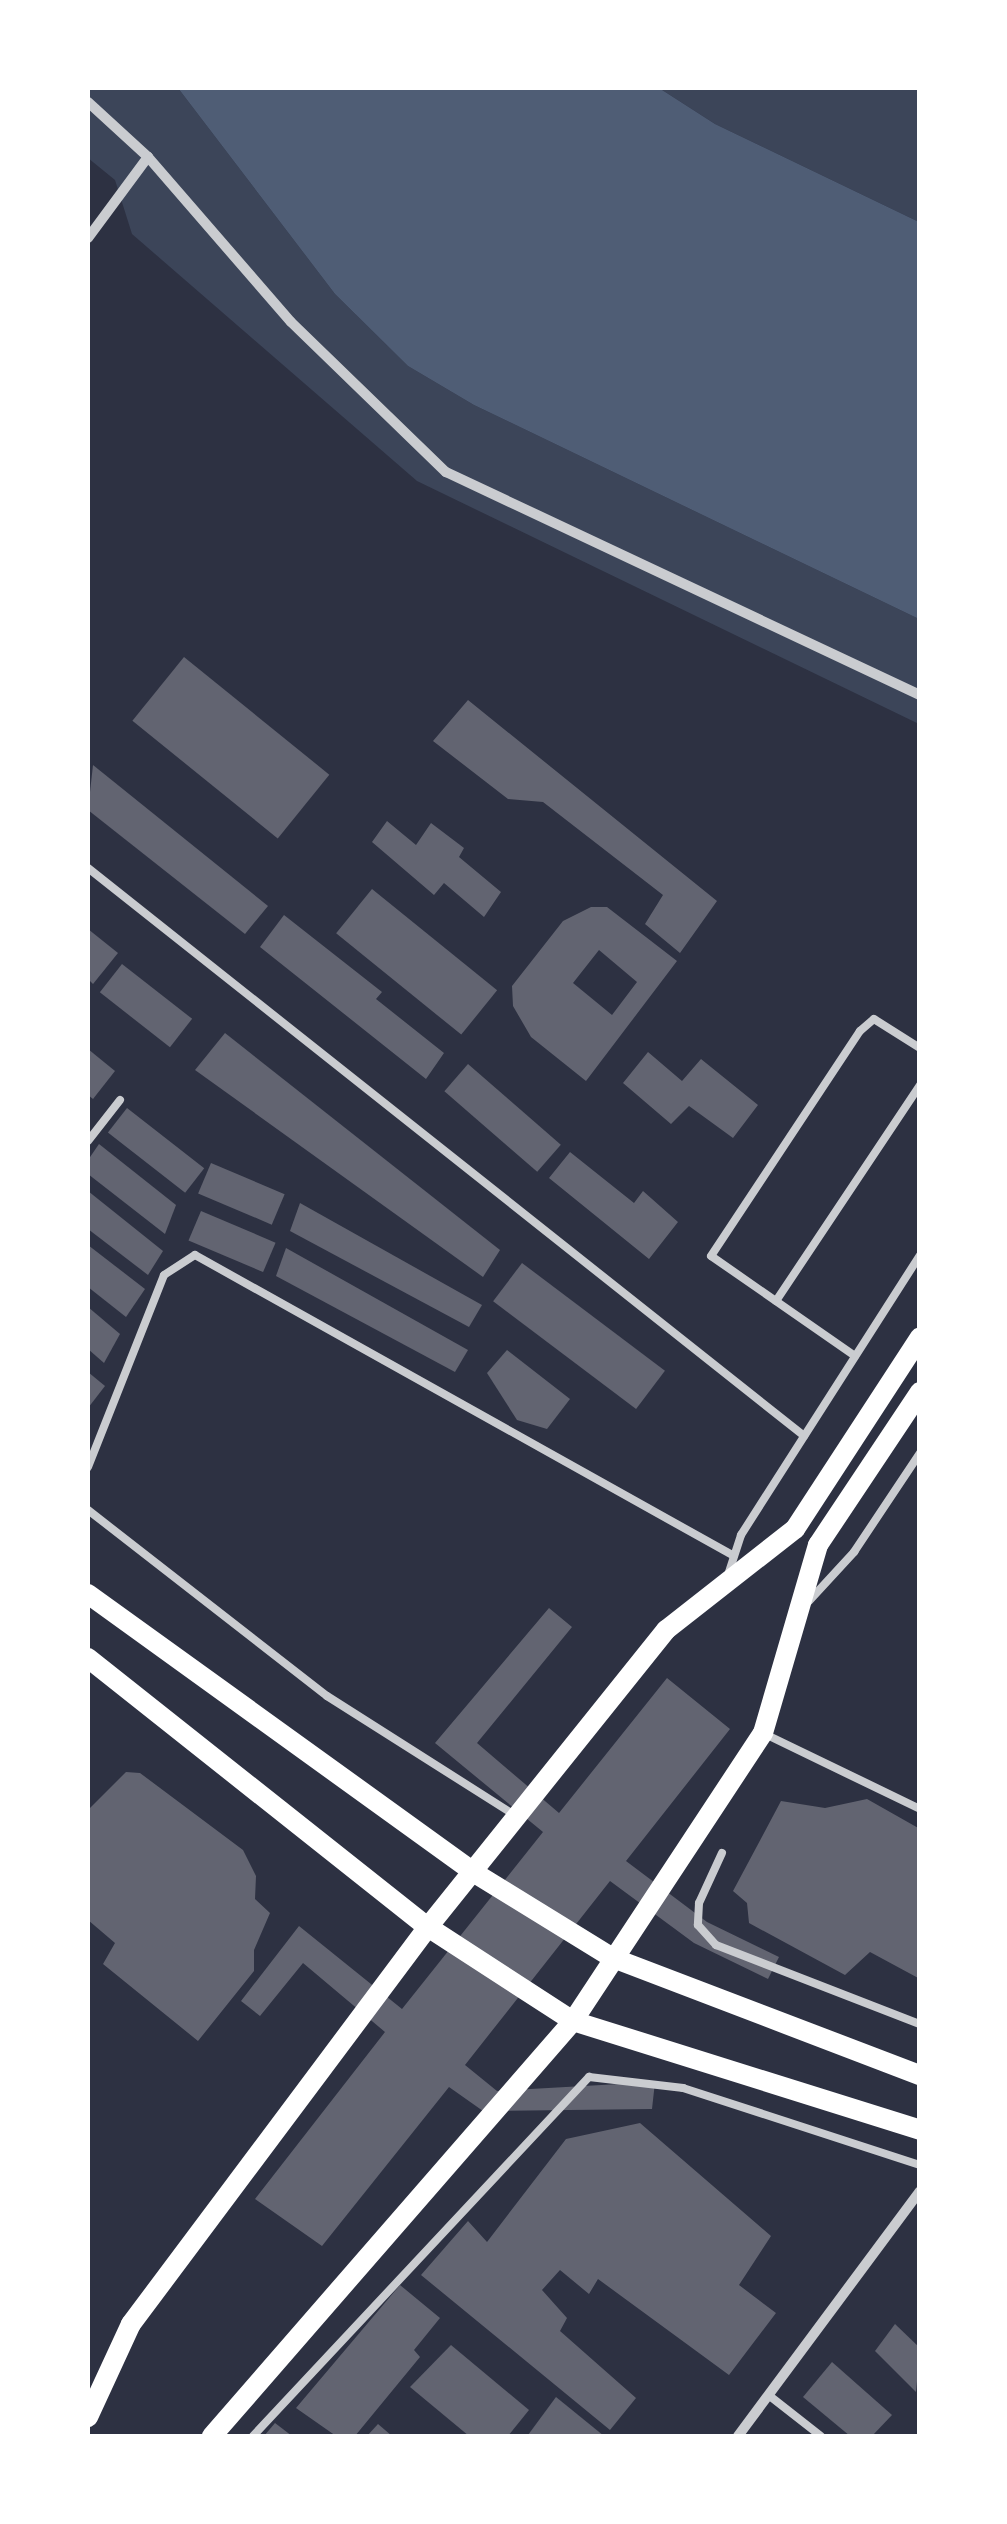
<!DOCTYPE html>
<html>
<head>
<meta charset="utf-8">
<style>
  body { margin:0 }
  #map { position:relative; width:1007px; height:2524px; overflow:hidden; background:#2d3142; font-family:"Noto Sans",sans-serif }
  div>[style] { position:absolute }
  .green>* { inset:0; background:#3c4559 }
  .water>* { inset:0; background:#4f5d75 }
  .building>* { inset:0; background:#626471; transform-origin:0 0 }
  .service>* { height:8px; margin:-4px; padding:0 4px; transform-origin:4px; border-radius:4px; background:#caccd0 }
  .minor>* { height:10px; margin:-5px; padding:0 5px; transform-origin:5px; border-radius:5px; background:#caccd0 }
  .secondary>* { height:20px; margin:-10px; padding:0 10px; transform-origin:10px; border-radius:10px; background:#fff }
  span { translate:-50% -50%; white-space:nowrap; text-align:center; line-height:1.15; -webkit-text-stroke:8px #fff; paint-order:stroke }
  .frame { position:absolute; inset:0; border:90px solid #fff; pointer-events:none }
</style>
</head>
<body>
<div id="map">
  <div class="green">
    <div style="clip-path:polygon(88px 88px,178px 88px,335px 294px,408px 366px,474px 405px,919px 619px,919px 724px,417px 481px,132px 234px,115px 180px,88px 158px)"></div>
    <div style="clip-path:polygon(659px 88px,919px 88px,919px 222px,715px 124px)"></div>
  </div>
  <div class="water">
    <div style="clip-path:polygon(178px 88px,659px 88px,715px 124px,919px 222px,919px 619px,474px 405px,408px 366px,335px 294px)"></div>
  </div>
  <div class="building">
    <div style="left:184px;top:657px;width:187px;height:82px;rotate:39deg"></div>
    <div style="clip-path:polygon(468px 700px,717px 901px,680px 953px,645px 924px,663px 895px,543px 802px,508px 799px,433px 741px)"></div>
    <div style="clip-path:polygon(93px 765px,268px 906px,245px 934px,88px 810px)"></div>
    <div style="clip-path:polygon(387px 821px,416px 845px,431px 823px,464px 848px,459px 857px,501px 892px,484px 917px,444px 883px,434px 895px,372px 842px)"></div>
    <div style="left:372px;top:889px;width:161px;height:57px;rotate:39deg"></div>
    <div style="clip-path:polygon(evenodd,591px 907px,607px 907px,677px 961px,586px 1081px,531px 1037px,513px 1006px,512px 986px,563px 921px,591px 907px,599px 950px,637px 982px,612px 1015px,573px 983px,599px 950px)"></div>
    <div style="clip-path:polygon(284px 915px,382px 992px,376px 999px,444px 1053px,426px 1079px,260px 947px)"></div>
    <div style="clip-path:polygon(88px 929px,118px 953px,93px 984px,88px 979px)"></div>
    <div style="left:122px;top:964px;width:89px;height:36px;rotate:38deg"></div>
    <div style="clip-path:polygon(225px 1033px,500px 1250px,483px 1277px,195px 1070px)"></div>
    <div style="clip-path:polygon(88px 1049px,115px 1071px,93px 1099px,88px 1095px)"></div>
    <div style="clip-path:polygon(648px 1052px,682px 1081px,701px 1059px,758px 1105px,733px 1138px,689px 1106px,671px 1124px,623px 1083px)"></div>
    <div style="left:468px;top:1064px;width:123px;height:36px;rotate:41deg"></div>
    <div style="left:127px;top:1108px;width:98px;height:31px;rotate:38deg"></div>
    <div style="clip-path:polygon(99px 1144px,176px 1205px,165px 1234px,88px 1174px,88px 1160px)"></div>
    <div style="clip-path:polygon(570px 1152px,634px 1203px,643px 1191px,678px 1222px,649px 1259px,549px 1178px)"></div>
    <div style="left:211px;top:1163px;width:80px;height:33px;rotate:23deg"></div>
    <div style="clip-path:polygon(88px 1191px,163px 1251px,148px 1275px,88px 1229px)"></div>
    <div style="clip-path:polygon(300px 1203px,482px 1305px,469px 1327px,290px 1231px)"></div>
    <div style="left:201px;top:1211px;width:81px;height:32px;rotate:23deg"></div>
    <div style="clip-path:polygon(88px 1245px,145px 1289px,126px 1317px,88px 1287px)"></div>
    <div style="clip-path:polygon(286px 1248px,468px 1350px,455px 1372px,276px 1276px)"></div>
    <div style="left:522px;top:1263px;width:179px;height:48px;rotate:37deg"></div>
    <div style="clip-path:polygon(88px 1307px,120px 1334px,104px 1363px,88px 1349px)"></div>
    <div style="clip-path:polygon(507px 1350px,570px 1399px,547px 1429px,517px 1420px,487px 1373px)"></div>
    <div style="clip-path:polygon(88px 1372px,105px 1386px,88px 1408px)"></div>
    <div style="clip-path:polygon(549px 1608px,572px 1627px,477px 1743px,559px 1813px,667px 1678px,730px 1729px,626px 1861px,707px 1922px,779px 1957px,768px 1979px,694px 1943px,610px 1881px,465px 2065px,497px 2091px,655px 2082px,652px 2109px,483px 2111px,449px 2087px,322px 2246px,255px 2199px,385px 2032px,303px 1963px,260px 2016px,241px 2001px,299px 1926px,402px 2009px,543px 1832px,435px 1743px)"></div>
    <div style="clip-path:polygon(126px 1772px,140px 1773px,243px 1850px,256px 1876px,255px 1899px,270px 1913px,254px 1950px,254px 1971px,198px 2041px,103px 1964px,115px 1943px,88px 1920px,88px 1810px)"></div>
    <div style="clip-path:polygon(867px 1799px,920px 1829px,920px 1979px,870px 1952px,845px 1975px,749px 1923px,747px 1903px,733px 1891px,781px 1801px,825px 1808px)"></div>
    <div style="clip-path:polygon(640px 2123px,771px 2236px,739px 2285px,776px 2313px,729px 2375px,598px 2279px,589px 2294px,560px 2270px,542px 2290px,567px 2318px,560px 2331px,636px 2398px,610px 2430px,421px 2275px,468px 2221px,487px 2242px,566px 2139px)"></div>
    <div style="clip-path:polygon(400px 2285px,440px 2318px,414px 2350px,420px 2357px,355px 2436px,336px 2436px,296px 2408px)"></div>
    <div style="clip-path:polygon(895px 2324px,920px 2348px,916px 2392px,875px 2351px)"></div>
    <div style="clip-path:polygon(451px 2345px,529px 2410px,508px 2436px,469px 2436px,410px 2387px)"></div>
    <div style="clip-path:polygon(832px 2362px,892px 2415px,872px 2436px,850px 2436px,803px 2397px)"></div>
    <div style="clip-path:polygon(556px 2397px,604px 2436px,528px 2435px)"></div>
    <div style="clip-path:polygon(275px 2423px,292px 2436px,264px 2436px)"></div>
    <div style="clip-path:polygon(378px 2424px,392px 2436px,367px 2436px)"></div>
  </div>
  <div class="service">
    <div style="left:88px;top:868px;width:914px;rotate:38.42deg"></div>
    <div style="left:88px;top:1141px;width:52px;rotate:-52deg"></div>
    <div style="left:776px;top:1301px;width:260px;rotate:-56.3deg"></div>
    <div style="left:855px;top:1356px;width:175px;rotate:-145.2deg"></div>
    <div style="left:711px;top:1256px;width:270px;rotate:-56.5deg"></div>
    <div style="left:860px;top:1031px;width:18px;rotate:-41deg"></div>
    <div style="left:874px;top:1019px;width:54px;rotate:32.2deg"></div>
    <div style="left:88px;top:1467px;width:206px;rotate:-68.4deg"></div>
    <div style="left:164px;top:1275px;width:37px;rotate:-33deg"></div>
    <div style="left:195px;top:1255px;width:617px;rotate:29.18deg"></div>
    <div style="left:88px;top:1510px;width:303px;rotate:37.9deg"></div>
    <div style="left:327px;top:1696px;width:224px;rotate:32.4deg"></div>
    <div style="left:729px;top:1572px;width:39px;rotate:-72deg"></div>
    <div style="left:741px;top:1535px;width:332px;rotate:-57.4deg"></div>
    <div style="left:809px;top:1601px;width:67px;rotate:-47.4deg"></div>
    <div style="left:854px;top:1552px;width:119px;rotate:-56.3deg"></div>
    <div style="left:767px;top:1735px;width:170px;rotate:25.8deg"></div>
    <div style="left:722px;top:1853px;width:55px;rotate:114.7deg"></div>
    <div style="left:699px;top:1903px;width:22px;rotate:93deg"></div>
    <div style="left:698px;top:1925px;width:27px;rotate:48deg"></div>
    <div style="left:716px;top:1945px;width:219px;rotate:21.2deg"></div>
    <div style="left:771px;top:2397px;width:63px;rotate:38deg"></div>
    <div style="left:253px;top:2436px;width:492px;rotate:-46.9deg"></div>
    <div style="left:589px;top:2077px;width:95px;rotate:6.7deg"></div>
    <div style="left:683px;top:2088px;width:249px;rotate:18deg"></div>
  </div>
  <div class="minor">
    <div style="left:88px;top:102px;width:81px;rotate:42.5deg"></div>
    <div style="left:148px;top:157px;width:218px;rotate:49.1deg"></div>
    <div style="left:291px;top:322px;width:216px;rotate:44.1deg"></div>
    <div style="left:446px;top:472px;width:524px;rotate:25.2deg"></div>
    <div style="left:88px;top:238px;width:101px;rotate:-53.5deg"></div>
    <div style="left:738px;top:2436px;width:305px;rotate:-53.4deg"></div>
  </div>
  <div class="secondary">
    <div style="left:88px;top:1594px;width:475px;rotate:35.8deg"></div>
    <div style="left:473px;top:1872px;width:164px;rotate:31.6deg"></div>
    <div style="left:613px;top:1958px;width:329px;rotate:20.9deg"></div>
    <div style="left:88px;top:1658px;width:434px;rotate:38.4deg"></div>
    <div style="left:428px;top:1927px;width:173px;rotate:33deg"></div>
    <div style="left:573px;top:2021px;width:364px;rotate:17.4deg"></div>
    <div style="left:88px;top:2417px;width:102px;rotate:-65.2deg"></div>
    <div style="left:131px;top:2324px;width:496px;rotate:-53.2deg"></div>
    <div style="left:428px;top:1927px;width:381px;rotate:-51.3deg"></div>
    <div style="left:666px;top:1630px;width:164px;rotate:-38.1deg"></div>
    <div style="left:795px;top:1529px;width:229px;rotate:-56.9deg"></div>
    <div style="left:212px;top:2436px;width:550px;rotate:-48.98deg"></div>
    <div style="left:573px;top:2021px;width:345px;rotate:-56.6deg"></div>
    <div style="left:763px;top:1733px;width:196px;rotate:-73.7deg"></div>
    <div style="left:818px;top:1545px;width:184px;rotate:-56.3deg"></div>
  </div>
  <div class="frame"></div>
</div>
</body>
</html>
